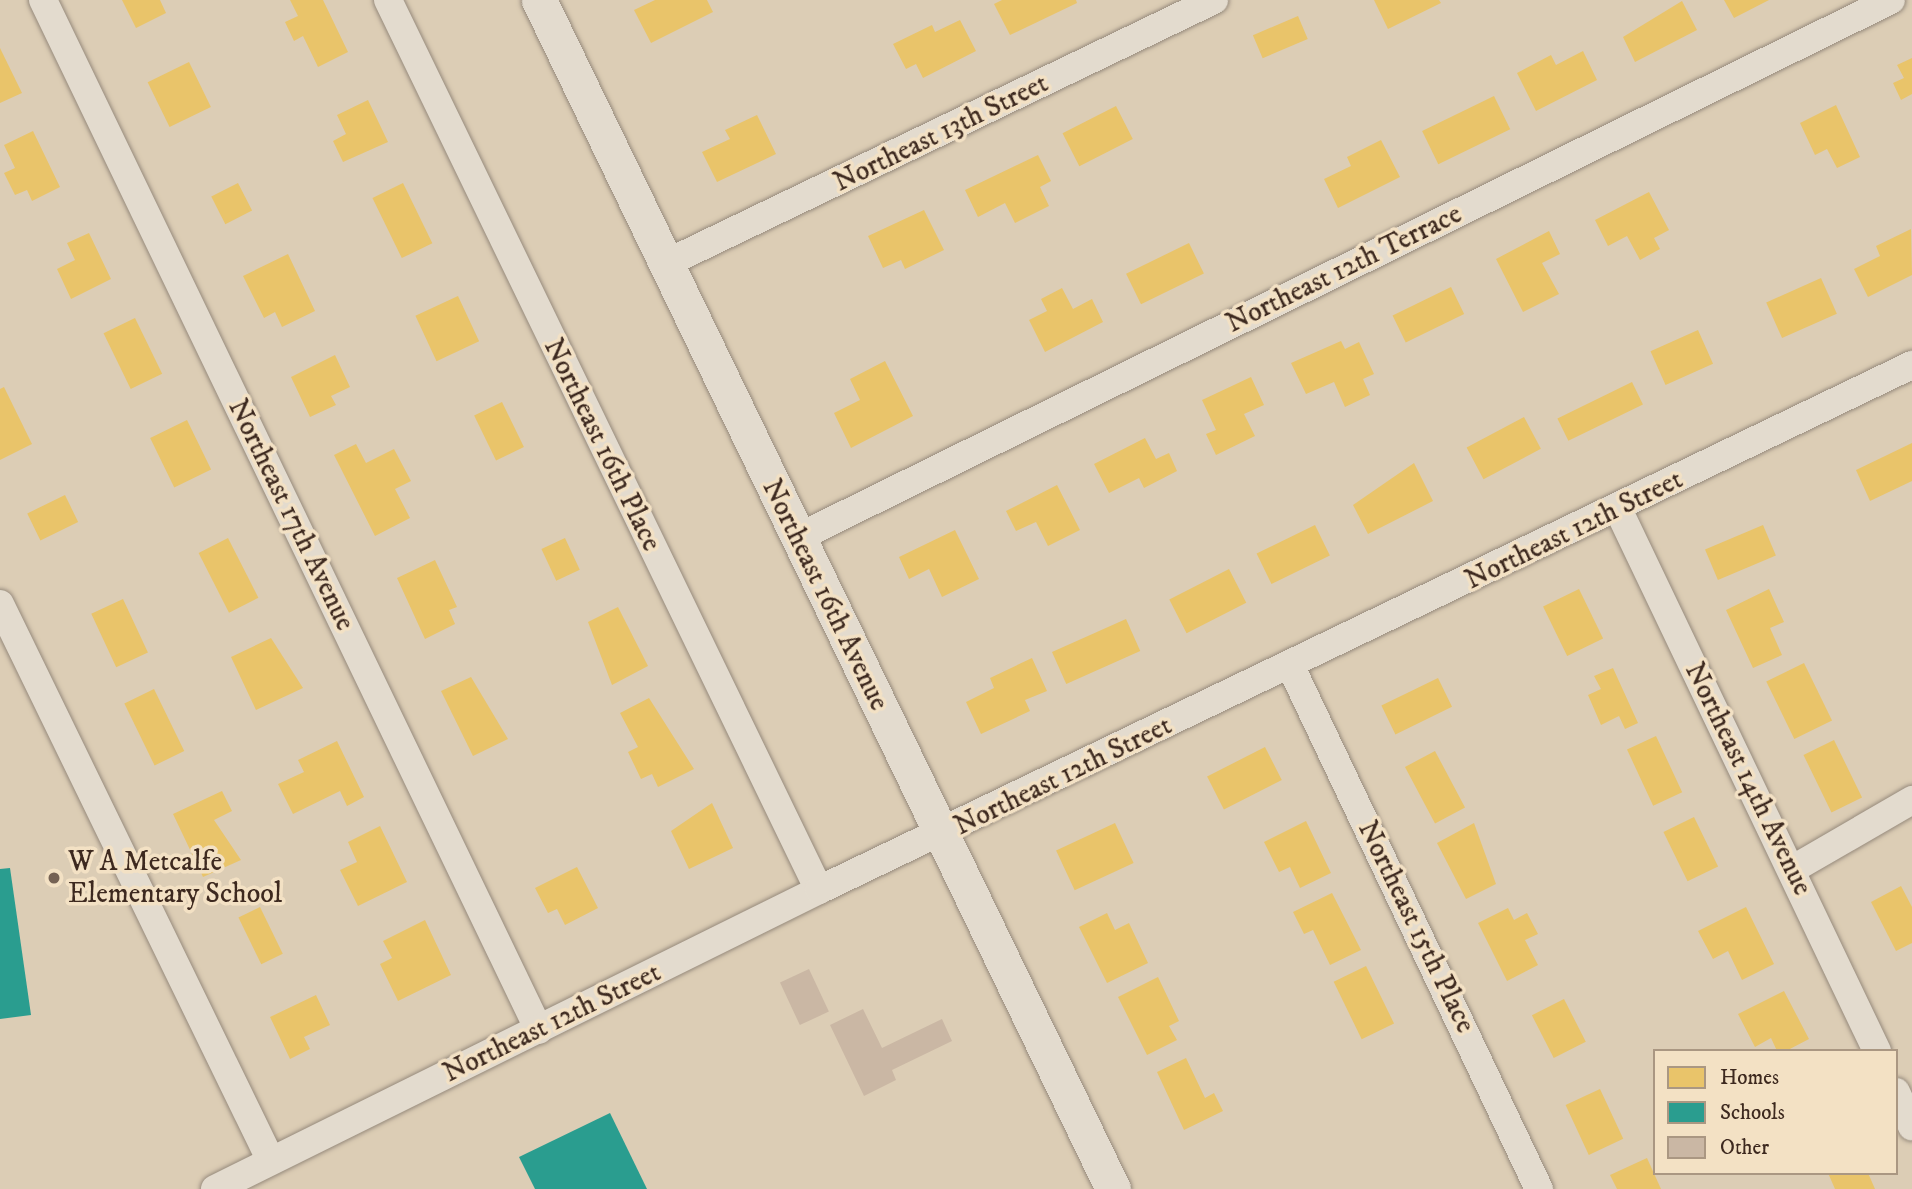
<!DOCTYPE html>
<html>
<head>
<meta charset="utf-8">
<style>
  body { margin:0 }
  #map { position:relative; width:1912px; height:1189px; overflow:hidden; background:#dccdb5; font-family:"IM FELL DW Pica",serif }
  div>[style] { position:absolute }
  .homes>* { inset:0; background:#e9c46a; transform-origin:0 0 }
  .schools>* { inset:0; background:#2a9d8f }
  .building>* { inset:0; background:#cab7a4; transform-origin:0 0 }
  .roads { filter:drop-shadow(0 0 2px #968a7c) drop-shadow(0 0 2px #968a7c) }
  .minor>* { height:28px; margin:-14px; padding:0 14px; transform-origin:14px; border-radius:14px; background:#e3dbce }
  .tertiary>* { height:35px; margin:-17.5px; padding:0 17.5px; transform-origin:17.5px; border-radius:17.5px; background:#e3dbce }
  .dots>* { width:19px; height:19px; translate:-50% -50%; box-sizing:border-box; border:4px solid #f3e1c4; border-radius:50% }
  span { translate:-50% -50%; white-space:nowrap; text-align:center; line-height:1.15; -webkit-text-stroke:7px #f3e1c4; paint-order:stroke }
  .street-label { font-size:28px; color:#3d291f }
  .poi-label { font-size:28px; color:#3d291f }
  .left { translate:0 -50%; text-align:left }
  .legend { position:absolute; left:1653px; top:1049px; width:245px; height:126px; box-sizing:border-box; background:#f3e1c4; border:2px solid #aa9782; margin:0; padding:9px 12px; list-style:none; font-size:21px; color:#3d291f }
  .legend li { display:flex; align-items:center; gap:14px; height:35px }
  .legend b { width:35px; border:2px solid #aa9782 }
</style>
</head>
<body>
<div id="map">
  <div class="homes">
    <div style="clip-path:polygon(122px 0,160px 0,166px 13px,136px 28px)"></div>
    <div style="clip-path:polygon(290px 0,323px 0,348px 52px,318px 67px,303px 36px,294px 41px,285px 22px,298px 16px)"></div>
    <div style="clip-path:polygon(655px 0,707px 0,713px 12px,651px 43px,634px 10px)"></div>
    <div style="clip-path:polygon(1002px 0,1076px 0,1077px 3px,1010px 35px,994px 4px)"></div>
    <div style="clip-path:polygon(1374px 0,1439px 0,1441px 3px,1388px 29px)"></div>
    <div style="clip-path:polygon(1724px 0,1769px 0,1734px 18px)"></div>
    <div style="clip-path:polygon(1682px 1px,1697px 30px,1635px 62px,1623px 37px)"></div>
    <div style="left:1298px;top:16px;width:25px;height:49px;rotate:67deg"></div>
    <div style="clip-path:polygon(960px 20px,976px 51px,923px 78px,916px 64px,906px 69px,893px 44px,932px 25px,935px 32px)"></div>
    <div style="clip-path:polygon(0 48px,22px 93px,0 103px)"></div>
    <div style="clip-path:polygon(1583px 51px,1597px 80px,1536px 111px,1517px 73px,1551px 55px,1556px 65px)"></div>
    <div style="clip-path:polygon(1912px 58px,1912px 94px,1901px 100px,1893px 83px,1904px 78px,1897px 65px)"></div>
    <div style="left:189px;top:62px;width:50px;height:46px;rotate:64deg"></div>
    <div style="left:1494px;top:96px;width:37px;height:80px;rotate:64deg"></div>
    <div style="clip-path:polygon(368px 100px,388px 142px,343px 162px,333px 141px,346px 134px,337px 115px)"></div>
    <div style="clip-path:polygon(1836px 105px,1860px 157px,1837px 168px,1827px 149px,1815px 155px,1800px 123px)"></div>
    <div style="left:1116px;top:106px;width:37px;height:60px;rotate:63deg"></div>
    <div style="clip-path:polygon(757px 115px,776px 154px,717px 182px,702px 152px,730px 139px,725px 130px)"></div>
    <div style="clip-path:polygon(33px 131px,60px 187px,32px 201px,27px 190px,15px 195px,4px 173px,15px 168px,4px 145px)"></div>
    <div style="clip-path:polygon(1381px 140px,1400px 177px,1338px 208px,1324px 179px,1351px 166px,1347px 157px)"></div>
    <div style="clip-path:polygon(1038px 155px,1051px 181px,1040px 187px,1049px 206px,1015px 223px,1005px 203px,978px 217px,965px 190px)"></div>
    <div style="left:238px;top:183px;width:31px;height:30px;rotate:63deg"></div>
    <div style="left:403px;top:183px;width:67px;height:34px;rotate:64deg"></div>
    <div style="clip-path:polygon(1649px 192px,1669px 230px,1654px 238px,1660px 249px,1640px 260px,1627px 236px,1608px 246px,1595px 220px)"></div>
    <div style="clip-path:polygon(924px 210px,944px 250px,905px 269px,901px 260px,883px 268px,868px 236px)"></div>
    <div style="clip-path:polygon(1911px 229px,1912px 275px,1868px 297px,1854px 269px,1880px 256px,1876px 246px)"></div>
    <div style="clip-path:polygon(1549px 231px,1560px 254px,1542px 263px,1559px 294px,1523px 312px,1496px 259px)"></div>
    <div style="clip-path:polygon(89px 233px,111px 279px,71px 299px,57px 269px,75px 260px,67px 243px)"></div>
    <div style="left:1189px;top:243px;width:34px;height:70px;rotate:64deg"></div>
    <div style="clip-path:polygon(288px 254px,315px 311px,282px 327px,275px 312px,264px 318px,243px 276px)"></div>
    <div style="left:1821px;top:278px;width:39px;height:60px;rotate:66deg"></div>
    <div style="left:1451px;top:287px;width:30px;height:65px;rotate:64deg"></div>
    <div style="clip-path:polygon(1062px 288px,1073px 309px,1092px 299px,1103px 322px,1045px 352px,1029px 320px,1047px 311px,1041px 299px)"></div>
    <div style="left:458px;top:296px;width:50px;height:47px;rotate:65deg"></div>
    <div style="left:135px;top:318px;width:62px;height:35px;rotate:64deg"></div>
    <div style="left:1698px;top:330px;width:37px;height:52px;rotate:66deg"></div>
    <div style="clip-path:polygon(1341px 341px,1345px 349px,1359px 342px,1374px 374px,1363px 379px,1370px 395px,1345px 407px,1334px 382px,1306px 394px,1291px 363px)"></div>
    <div style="clip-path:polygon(335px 355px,350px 387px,331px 396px,336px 405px,310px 417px,291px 377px)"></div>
    <div style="clip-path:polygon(885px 361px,913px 416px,851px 448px,834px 413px,860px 400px,850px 379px)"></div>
    <div style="clip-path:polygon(1251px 377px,1264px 405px,1244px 414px,1255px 436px,1216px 455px,1206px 434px,1216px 430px,1202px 400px)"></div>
    <div style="left:1632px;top:382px;width:25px;height:83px;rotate:64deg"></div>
    <div style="clip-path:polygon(4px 387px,32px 444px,0 460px,0 389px)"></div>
    <div style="left:502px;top:402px;width:50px;height:31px;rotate:64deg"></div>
    <div style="left:1524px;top:417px;width:36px;height:65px;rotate:62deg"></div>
    <div style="left:187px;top:420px;width:55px;height:41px;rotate:64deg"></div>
    <div style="clip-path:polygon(1145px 438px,1156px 459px,1169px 453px,1177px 471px,1144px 488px,1139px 478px,1109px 493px,1094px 464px)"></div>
    <div style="clip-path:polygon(1912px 443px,1912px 481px,1870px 501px,1856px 470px)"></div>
    <div style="clip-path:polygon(356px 444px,366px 463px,394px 449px,411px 481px,395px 489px,410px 518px,375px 536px,334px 455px)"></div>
    <div style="clip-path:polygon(1414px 463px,1433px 501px,1368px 534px,1353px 505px)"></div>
    <div style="clip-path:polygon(1057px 485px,1080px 530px,1048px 546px,1036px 522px,1016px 531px,1006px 511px)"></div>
    <div style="left:65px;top:495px;width:30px;height:42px;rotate:64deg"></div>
    <div style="left:1315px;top:525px;width:34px;height:65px;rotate:64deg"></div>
    <div style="left:1763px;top:525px;width:33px;height:63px;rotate:67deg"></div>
    <div style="clip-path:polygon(955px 530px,979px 579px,942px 597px,929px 569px,909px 579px,899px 557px)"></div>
    <div style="left:228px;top:538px;width:67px;height:33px;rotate:63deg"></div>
    <div style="left:565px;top:538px;width:35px;height:26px;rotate:65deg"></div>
    <div style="clip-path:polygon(435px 560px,457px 607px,449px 610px,455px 624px,425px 639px,397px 578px)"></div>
    <div style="left:1229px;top:569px;width:38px;height:67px;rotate:63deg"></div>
    <div style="left:1579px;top:589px;width:55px;height:40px;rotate:64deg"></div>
    <div style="clip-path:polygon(1769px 589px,1784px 622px,1770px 628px,1782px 655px,1753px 668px,1726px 610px)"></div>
    <div style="left:123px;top:599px;width:59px;height:35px;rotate:65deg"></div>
    <div style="clip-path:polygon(618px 607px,648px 666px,612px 685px,588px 622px)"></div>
    <div style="left:1126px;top:619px;width:35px;height:81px;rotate:66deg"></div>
    <div style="clip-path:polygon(271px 638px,303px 688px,256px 710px,231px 657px)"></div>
    <div style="clip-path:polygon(1032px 658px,1047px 691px,1025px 700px,1030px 711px,981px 734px,966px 702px,994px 688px,990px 678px)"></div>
    <div style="left:1804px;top:663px;width:64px;height:42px;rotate:64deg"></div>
    <div style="clip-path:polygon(1613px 668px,1638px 723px,1625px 729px,1619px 716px,1601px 725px,1588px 695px,1601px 689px,1594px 676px)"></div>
    <div style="clip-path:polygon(471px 677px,508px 739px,473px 756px,441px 691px)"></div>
    <div style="left:1438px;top:678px;width:32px;height:63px;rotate:64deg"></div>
    <div style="left:154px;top:689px;width:69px;height:33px;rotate:64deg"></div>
    <div style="clip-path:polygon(649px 698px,694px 769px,658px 787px,652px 774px,641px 779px,628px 752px,638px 747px,620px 713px)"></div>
    <div style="left:1656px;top:736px;width:62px;height:32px;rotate:65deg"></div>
    <div style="left:1834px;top:740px;width:64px;height:34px;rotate:64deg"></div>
    <div style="clip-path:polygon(337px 741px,364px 797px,347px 806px,340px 791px,293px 814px,278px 784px,304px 772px,298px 760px)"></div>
    <div style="left:1265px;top:747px;width:37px;height:65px;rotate:63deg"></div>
    <div style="left:1435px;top:751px;width:64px;height:34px;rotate:62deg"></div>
    <div style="clip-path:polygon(222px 791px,232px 811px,214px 820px,241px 860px,203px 877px,173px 814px)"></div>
    <div style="clip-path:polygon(712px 803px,733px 848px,689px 869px,671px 831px)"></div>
    <div style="left:1694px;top:817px;width:55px;height:34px;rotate:64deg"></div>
    <div style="clip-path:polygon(1306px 821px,1331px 873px,1300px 888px,1290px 867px,1279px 872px,1264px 842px)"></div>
    <div style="left:1115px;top:823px;width:44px;height:65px;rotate:65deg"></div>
    <div style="clip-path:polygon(1474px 823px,1496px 884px,1466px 899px,1437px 843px)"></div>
    <div style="clip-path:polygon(380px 826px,407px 882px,358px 906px,340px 870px,357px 862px,348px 842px)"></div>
    <div style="clip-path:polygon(577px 867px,598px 908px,565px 925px,557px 909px,548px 913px,535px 888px)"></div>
    <div style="clip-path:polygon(1901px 886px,1912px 907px,1912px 943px,1896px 951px,1871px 902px)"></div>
    <div style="clip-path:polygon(1332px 893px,1361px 950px,1330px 965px,1313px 930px,1304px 934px,1293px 912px)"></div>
    <div style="left:260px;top:907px;width:52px;height:24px;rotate:64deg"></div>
    <div style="clip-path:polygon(1746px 907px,1774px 964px,1742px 980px,1728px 951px,1713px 959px,1698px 931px)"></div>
    <div style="clip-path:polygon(1508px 908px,1514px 920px,1527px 913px,1538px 934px,1525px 940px,1538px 965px,1507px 981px,1478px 923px)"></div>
    <div style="clip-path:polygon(1107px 913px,1115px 930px,1129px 923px,1148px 963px,1107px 983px,1079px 927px)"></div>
    <div style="clip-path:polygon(425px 920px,451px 975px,398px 1001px,380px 964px,392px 958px,383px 941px)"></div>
    <div style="left:1366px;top:966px;width:64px;height:36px;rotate:64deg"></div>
    <div style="clip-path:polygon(1158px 977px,1179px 1021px,1169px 1026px,1177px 1040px,1147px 1055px,1118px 997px)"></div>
    <div style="clip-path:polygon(1784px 991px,1809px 1039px,1786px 1051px,1777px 1051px,1771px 1038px,1755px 1047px,1738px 1014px)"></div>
    <div style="clip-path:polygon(316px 995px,330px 1025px,304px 1037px,310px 1049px,290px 1059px,270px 1017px)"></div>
    <div style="left:1564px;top:999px;width:48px;height:36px;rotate:63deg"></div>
    <div style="clip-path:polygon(1186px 1058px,1205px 1098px,1214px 1093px,1223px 1111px,1184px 1130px,1157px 1072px)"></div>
    <div style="left:1600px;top:1089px;width:55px;height:38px;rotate:65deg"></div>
    <div style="clip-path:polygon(1647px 1158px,1661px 1189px,1617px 1189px,1610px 1175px)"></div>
    <div style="clip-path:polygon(1828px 1173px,1868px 1173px,1875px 1189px,1835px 1189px)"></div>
  </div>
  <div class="schools">
    <div style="clip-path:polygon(10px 868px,31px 1015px,0 1019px,0 869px)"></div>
    <div style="clip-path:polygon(610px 1113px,647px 1189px,535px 1189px,519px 1157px)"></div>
  </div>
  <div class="building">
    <div style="left:809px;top:969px;width:47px;height:32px;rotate:65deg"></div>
    <div style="clip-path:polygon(863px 1009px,882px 1048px,942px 1019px,952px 1041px,892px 1070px,896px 1080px,864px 1096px,830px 1025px)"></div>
  </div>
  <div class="roads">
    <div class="minor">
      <div style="left:43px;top:0;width:1143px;rotate:64.29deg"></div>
      <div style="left:388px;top:0;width:989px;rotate:64.16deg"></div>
      <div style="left:667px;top:263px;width:607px;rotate:-25.68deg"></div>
      <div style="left:1618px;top:509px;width:601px;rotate:64.46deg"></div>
      <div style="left:797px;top:538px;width:1219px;rotate:-26.19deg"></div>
      <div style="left:0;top:604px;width:619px;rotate:64.06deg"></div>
      <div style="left:1291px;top:667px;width:578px;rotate:64.59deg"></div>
      <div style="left:1793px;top:869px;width:138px;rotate:-30.1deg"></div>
      <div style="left:1896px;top:1092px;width:38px;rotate:65deg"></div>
      <div style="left:215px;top:1189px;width:674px;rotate:-26.34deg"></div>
      <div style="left:819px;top:890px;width:1213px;rotate:-25.66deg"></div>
    </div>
    <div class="tertiary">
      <div style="left:539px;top:0;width:1320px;rotate:64.23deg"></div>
    </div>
  </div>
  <div class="dots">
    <div style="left:54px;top:878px;background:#756254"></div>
  </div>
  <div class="street-label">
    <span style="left:941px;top:133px;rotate:-26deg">Northeast 13th Street</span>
    <span style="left:1344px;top:269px;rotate:-26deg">Northeast 12th Terrace</span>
    <span style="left:602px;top:445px;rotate:64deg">Northeast 16th Place</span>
    <span style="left:291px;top:515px;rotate:64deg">Northeast 17th Avenue</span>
    <span style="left:1574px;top:530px;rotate:-26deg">Northeast 12th Street</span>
    <span style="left:825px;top:595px;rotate:64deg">Northeast 16th Avenue</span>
    <span style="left:1063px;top:776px;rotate:-26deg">Northeast 12th Street</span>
    <span style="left:1748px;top:779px;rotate:64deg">Northeast 14th Avenue</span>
    <span style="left:1416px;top:927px;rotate:64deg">Northeast 15th Place</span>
    <span style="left:552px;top:1023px;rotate:-26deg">Northeast 12th Street</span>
  </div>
  <div class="poi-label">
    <span class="left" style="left:68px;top:878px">W A Metcalfe<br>Elementary School</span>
  </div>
  <ul class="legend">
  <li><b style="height:19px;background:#e9c46a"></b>Homes</li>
  <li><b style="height:19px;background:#2a9d8f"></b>Schools</li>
  <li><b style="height:19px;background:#cab7a4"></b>Other</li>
  </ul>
</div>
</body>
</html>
